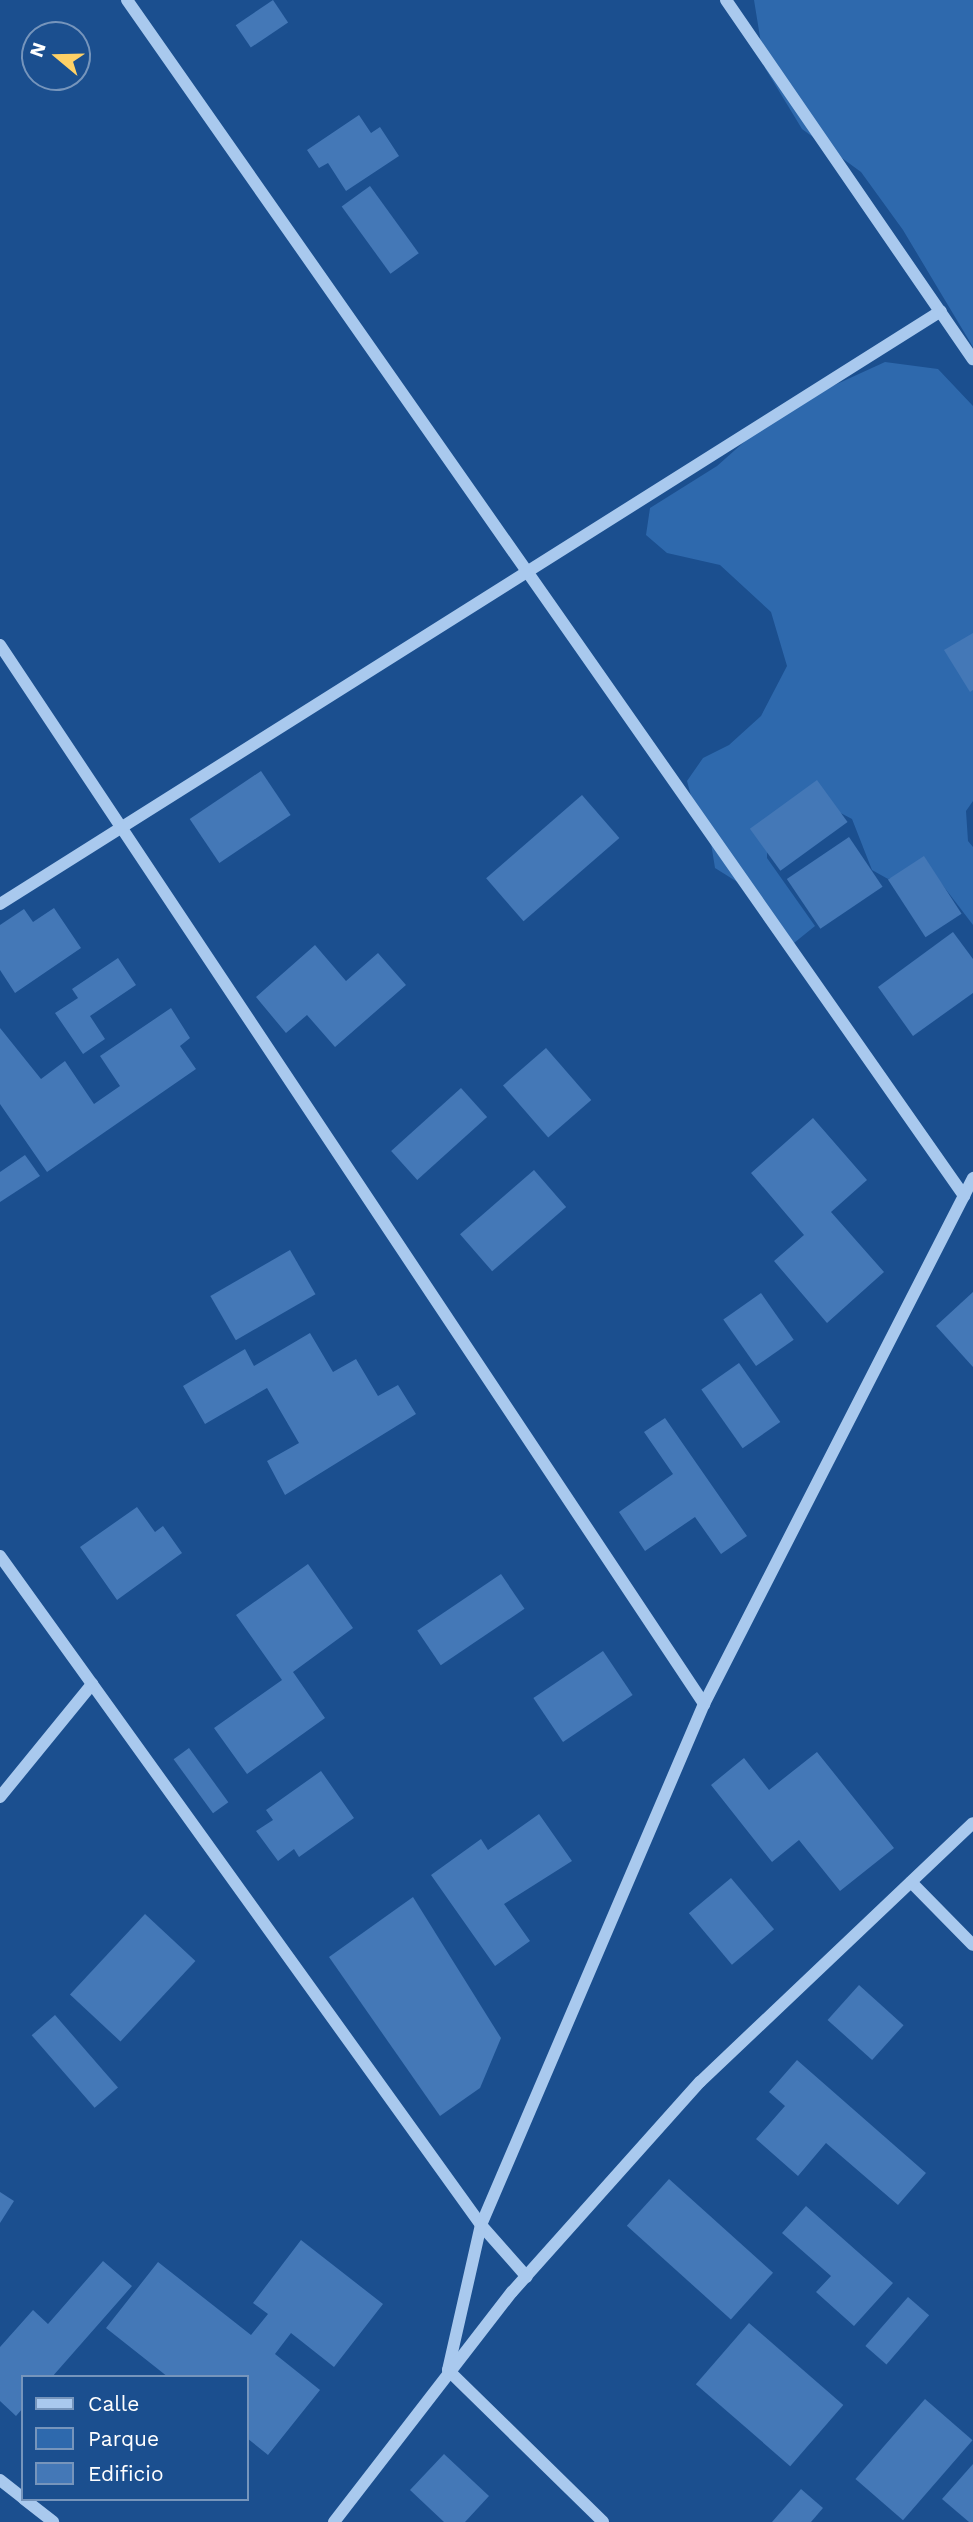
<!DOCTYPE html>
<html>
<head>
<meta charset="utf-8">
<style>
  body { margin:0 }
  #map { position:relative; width:973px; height:2522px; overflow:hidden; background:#1b4f8f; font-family:"Work Sans",sans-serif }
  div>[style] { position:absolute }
  .green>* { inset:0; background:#2e69ad }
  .building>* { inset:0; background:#4478b7; transform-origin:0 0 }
  .minor>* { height:12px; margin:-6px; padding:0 6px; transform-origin:6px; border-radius:6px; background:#a9c9ee }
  span { translate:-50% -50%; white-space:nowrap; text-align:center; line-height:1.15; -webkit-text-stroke:6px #1b4f8f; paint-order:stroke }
  .legend { position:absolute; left:21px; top:2375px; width:228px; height:126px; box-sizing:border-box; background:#1b4f8f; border:2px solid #7695bc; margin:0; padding:9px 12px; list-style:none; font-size:21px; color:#fff }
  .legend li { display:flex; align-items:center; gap:14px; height:35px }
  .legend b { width:35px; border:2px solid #7695bc }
  .north { position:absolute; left:21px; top:21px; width:70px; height:70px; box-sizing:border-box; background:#1b4f8f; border:2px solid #7695bc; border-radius:50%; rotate:289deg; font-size:19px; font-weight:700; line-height:28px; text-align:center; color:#fff }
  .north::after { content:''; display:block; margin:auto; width:24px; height:32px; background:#ffd166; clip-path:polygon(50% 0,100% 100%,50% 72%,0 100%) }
</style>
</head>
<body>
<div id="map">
  <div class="green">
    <div style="clip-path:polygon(754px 0,973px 0,973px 347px,903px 230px,861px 172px,802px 129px,765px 68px)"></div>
    <div style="clip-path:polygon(885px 362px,938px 369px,973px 406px,973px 801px,966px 811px,968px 841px,973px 847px,973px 925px,941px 883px,918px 870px,888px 879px,872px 870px,852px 819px,810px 797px,767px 831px,767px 858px,815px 926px,794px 943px,771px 929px,739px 883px,715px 868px,709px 831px,694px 807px,687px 781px,703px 758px,729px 745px,761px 716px,787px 666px,771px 612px,720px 565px,667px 553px,646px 535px,650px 508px,717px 466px,780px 410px)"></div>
  </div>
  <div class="building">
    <div style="left:273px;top:0;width:27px;height:45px;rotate:56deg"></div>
    <div style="clip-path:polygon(359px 115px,371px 133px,380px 127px,399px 156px,346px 191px,328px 163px,319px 168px,307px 150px)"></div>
    <div style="left:370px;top:186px;width:83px;height:35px;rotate:54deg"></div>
    <div style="clip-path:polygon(973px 633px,973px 690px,970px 692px,944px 650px)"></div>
    <div style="left:261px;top:771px;width:53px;height:86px;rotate:56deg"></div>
    <div style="left:817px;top:780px;width:52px;height:83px;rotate:54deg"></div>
    <div style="left:582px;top:795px;width:57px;height:127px;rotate:49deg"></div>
    <div style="left:849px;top:837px;width:60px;height:75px;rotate:56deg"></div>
    <div style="left:924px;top:856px;width:69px;height:43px;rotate:57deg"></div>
    <div style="clip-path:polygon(54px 908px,81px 948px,15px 993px,0 970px,0 925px,24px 909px,33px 922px)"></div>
    <div style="clip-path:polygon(953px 932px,973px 959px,973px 993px,913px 1036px,878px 987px)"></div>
    <div style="clip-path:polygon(315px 945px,346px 981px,378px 953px,406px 985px,335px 1047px,307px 1015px,286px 1033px,256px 997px)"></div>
    <div style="clip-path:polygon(118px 958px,136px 985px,90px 1016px,105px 1039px,83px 1054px,55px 1013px,78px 998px,72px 989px)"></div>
    <div style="clip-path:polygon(171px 1008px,190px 1038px,180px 1046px,196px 1069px,47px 1172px,0 1104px,0 1028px,41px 1079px,65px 1061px,94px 1104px,120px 1086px,100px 1056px)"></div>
    <div style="left:546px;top:1048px;width:69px;height:57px;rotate:49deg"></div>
    <div style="left:461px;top:1088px;width:39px;height:94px;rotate:48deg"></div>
    <div style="clip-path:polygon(813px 1118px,867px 1180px,831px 1212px,884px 1272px,827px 1323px,774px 1261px,804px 1235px,751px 1173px)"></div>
    <div style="clip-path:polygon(25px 1155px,40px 1176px,0 1202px,0 1172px)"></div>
    <div style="left:534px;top:1170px;width:49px;height:98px;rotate:49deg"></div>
    <div style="left:290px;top:1250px;width:51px;height:92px;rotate:60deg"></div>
    <div style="clip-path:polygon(973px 1292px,973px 1367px,936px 1326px)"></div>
    <div style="left:761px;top:1293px;width:57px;height:46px;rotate:55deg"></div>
    <div style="clip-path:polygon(310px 1333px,333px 1372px,356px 1359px,378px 1396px,398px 1385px,416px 1414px,285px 1495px,267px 1461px,299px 1443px,267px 1388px,205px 1424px,183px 1386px,245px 1349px,254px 1366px)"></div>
    <div style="left:739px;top:1363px;width:72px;height:46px;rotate:55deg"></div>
    <div style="clip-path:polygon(665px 1418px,747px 1536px,721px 1554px,695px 1517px,645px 1551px,619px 1512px,673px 1474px,644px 1432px)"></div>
    <div style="clip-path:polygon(137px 1507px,155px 1532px,163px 1526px,182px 1553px,117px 1600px,80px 1547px)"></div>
    <div style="clip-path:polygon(308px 1564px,353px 1628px,293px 1672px,325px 1718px,247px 1774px,214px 1728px,282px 1680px,236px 1615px)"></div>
    <div style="left:501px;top:1574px;width:42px;height:101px;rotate:56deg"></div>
    <div style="left:603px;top:1651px;width:53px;height:84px;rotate:56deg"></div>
    <div style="left:189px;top:1748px;width:67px;height:19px;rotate:54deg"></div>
    <div style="clip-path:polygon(817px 1752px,894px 1848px,840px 1891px,799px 1840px,772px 1862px,711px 1785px,744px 1758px,769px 1790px)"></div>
    <div style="clip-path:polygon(321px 1771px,354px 1818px,299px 1857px,294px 1849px,278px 1861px,256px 1831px,273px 1820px,266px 1810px)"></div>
    <div style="clip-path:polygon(539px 1814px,572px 1861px,504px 1904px,530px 1941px,495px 1966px,431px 1875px,481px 1839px,488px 1850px)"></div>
    <div style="left:731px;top:1878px;width:67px;height:55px;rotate:50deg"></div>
    <div style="clip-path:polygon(413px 1897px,501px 2038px,480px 2088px,440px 2116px,329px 1957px)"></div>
    <div style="left:145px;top:1914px;width:69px;height:110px;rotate:43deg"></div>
    <div style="left:859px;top:1985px;width:60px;height:47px;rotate:42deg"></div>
    <div style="left:55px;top:2015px;width:96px;height:31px;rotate:49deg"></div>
    <div style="clip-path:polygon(797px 2060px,926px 2173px,898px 2205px,826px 2143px,798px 2176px,756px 2139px,785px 2106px,769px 2092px)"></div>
    <div style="left:669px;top:2179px;width:140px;height:63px;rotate:42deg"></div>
    <div style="clip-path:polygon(0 2192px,14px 2201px,0 2223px)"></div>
    <div style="clip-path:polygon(806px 2206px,893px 2283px,854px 2326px,816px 2292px,831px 2276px,782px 2233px)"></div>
    <div style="clip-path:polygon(301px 2240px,383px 2304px,334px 2367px,291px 2333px,275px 2354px,320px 2390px,268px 2455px,247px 2438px,247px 2377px,168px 2377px,106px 2328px,158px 2262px,251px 2335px,268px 2314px,253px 2303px)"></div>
    <div style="clip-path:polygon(103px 2261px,132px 2286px,52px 2377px,23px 2377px,23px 2408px,16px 2416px,0 2401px,0 2347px,33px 2310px,48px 2324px)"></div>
    <div style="left:908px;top:2297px;width:28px;height:65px;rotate:41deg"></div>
    <div style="left:749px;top:2323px;width:125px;height:81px;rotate:41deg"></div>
    <div style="left:925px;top:2399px;width:63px;height:106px;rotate:41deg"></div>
    <div style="clip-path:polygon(444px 2454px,489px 2496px,465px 2522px,444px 2522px,410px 2490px)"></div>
    <div style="clip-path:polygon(973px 2464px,973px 2522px,969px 2522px,942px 2499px)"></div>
    <div style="clip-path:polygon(801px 2489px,823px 2508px,811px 2522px,772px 2522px)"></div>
  </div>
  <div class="minor">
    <div style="left:127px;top:0;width:1460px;rotate:55.01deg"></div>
    <div style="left:726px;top:0;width:436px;rotate:55.5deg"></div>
    <div style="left:0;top:645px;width:1272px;rotate:56.38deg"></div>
    <div style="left:0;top:904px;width:1112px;rotate:-32.22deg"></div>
    <div style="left:0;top:1556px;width:824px;rotate:54.28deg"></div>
    <div style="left:481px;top:2225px;width:69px;rotate:48.5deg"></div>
    <div style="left:0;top:1797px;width:146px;rotate:-50.8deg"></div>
    <div style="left:911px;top:1882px;width:88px;rotate:45.5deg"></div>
    <div style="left:448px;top:2370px;width:149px;rotate:-77.2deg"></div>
    <div style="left:481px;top:2225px;width:567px;rotate:-66.83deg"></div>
    <div style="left:704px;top:1704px;width:591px;rotate:-62.91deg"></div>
    <div style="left:448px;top:2370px;width:217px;rotate:44.4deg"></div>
    <div style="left:0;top:2480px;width:29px;rotate:38deg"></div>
    <div style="left:24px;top:2499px;width:37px;rotate:38deg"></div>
    <div style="left:334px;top:2522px;width:291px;rotate:-52.3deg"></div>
    <div style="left:512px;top:2292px;width:282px;rotate:-48.2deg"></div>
    <div style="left:700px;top:2082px;width:376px;rotate:-43.5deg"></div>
  </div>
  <ul class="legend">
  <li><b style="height:9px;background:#a9c9ee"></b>Calle</li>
  <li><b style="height:19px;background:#2e69ad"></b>Parque</li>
  <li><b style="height:19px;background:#4478b7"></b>Edificio</li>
  </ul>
  <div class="north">N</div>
</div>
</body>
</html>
